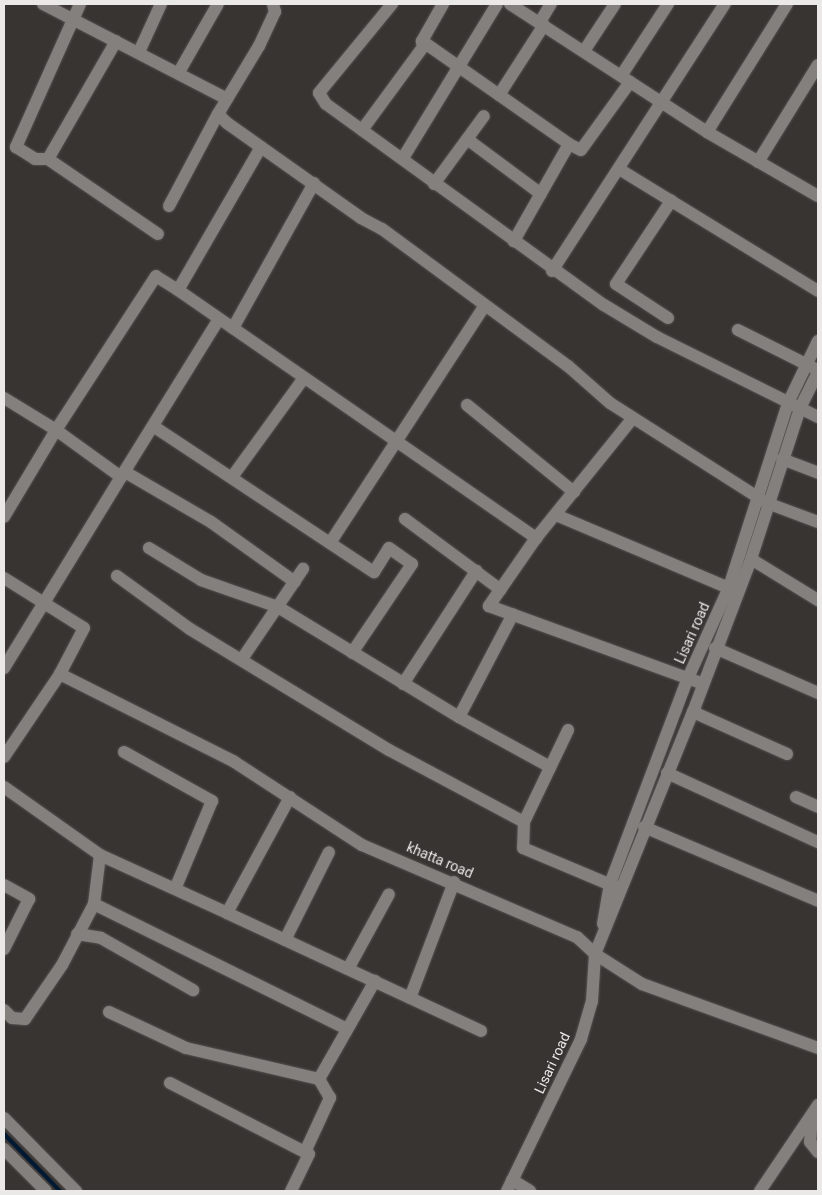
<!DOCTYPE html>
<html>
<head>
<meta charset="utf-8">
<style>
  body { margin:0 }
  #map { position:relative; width:822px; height:1195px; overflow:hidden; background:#383432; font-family:Roboto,sans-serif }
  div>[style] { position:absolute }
  .stream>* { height:4px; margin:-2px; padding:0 2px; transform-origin:2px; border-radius:2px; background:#001932 }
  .roads { filter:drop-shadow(0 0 1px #545150) drop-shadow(0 0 1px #545150) }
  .minor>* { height:12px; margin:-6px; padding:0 6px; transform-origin:6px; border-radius:6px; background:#84807d }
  span { translate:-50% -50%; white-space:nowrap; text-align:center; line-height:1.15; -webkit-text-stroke:4px #383432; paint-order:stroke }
  .street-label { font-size:14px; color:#ebe9e8 }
  .frame { position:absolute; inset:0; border:5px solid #ebe9e8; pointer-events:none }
</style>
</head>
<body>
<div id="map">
  <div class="stream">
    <div style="left:4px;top:1134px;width:80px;rotate:45.5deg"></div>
  </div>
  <div class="roads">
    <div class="minor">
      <div style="left:43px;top:4px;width:207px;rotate:27.3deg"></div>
      <div style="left:227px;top:99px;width:17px;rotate:121deg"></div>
      <div style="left:218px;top:114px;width:13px;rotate:45deg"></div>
      <div style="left:227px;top:123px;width:164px;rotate:35.3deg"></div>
      <div style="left:361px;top:218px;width:24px;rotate:28deg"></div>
      <div style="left:382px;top:229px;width:231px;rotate:36.4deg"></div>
      <div style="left:568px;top:366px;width:56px;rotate:41.4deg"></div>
      <div style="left:610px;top:403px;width:186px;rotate:32.5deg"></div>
      <div style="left:767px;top:503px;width:54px;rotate:20.4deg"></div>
      <div style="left:80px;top:4px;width:157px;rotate:114.1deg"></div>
      <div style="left:16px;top:147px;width:22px;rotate:32deg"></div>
      <div style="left:35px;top:159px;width:13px"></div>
      <div style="left:48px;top:159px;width:133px;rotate:34.3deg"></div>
      <div style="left:392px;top:4px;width:115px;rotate:129.4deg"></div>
      <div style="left:319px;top:93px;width:13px;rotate:58deg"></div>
      <div style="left:326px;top:104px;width:343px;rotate:35.9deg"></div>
      <div style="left:604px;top:305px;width:62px;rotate:31.1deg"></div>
      <div style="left:657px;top:337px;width:180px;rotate:26.4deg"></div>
      <div style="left:443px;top:4px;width:43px;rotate:119.6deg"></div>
      <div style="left:422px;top:41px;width:179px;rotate:35deg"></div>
      <div style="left:569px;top:144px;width:112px;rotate:119.6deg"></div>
      <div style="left:510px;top:4px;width:235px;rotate:33deg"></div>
      <div style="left:707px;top:132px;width:128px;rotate:30deg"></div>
      <div style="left:540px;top:22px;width:21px;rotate:-59deg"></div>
      <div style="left:584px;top:51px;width:56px;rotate:-56.6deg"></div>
      <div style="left:139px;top:52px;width:53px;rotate:-65.4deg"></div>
      <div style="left:179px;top:72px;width:78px;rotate:-60.2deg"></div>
      <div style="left:621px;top:76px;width:86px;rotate:-56.9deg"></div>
      <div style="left:499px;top:95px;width:83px;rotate:-57.3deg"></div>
      <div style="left:227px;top:99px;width:62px;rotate:-58.9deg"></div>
      <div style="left:259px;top:46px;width:38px;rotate:-65deg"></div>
      <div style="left:275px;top:12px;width:8px;rotate:-104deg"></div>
      <div style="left:362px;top:130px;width:103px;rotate:-53.7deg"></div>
      <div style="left:423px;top:47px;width:6px;rotate:-99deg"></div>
      <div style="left:707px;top:132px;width:151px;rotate:-58deg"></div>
      <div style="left:467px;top:139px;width:92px;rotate:36.6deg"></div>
      <div style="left:569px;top:144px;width:13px;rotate:27deg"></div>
      <div style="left:581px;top:150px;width:84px;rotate:-54.2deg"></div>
      <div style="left:261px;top:147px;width:165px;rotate:120.1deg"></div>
      <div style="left:178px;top:290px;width:436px;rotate:34.7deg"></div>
      <div style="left:536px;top:538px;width:83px;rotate:124.7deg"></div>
      <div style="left:489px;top:606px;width:228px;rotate:20deg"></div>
      <div style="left:403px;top:158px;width:180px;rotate:-58.6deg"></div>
      <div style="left:48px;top:159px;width:136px;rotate:-60deg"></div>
      <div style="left:758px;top:162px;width:114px;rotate:-58.3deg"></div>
      <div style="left:619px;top:169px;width:233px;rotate:31.5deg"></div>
      <div style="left:434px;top:184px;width:84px;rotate:-53.7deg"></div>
      <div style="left:169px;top:206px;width:104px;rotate:-62deg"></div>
      <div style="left:552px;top:271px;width:318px;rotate:-57.1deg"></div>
      <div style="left:178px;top:290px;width:26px;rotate:-148deg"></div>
      <div style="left:156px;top:276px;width:184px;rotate:123deg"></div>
      <div style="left:56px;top:430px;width:80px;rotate:35.9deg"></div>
      <div style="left:121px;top:477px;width:186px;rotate:-58.2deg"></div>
      <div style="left:668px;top:318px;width:62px;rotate:-146.8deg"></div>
      <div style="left:616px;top:284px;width:100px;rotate:-56.5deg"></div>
      <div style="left:233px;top:328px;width:166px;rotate:-60.8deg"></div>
      <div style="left:738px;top:330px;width:85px;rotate:26.6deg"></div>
      <div style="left:4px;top:398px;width:61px;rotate:31.6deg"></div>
      <div style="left:56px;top:430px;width:101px;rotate:120.9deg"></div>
      <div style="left:467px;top:405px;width:138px;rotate:39.1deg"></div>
      <div style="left:153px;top:426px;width:265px;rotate:33.5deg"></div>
      <div style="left:374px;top:572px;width:28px;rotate:-58deg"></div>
      <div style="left:389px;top:548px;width:28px;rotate:35deg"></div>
      <div style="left:412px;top:564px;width:107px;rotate:124deg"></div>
      <div style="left:782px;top:459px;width:39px;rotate:21deg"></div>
      <div style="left:125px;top:472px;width:99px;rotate:30.2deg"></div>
      <div style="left:211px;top:522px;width:103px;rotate:35.5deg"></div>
      <div style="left:232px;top:477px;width:122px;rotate:-54deg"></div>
      <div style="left:556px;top:515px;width:195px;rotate:22.9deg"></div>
      <div style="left:405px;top:519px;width:119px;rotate:36.5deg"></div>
      <div style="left:536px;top:538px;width:154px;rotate:-51.1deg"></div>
      <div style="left:330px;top:543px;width:282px;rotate:-56.9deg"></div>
      <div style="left:149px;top:548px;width:61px;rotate:31.6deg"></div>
      <div style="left:201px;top:580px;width:82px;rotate:19.3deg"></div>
      <div style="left:278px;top:607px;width:212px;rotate:31.3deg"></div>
      <div style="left:459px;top:717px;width:116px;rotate:-62.3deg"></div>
      <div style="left:751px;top:559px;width:79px;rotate:31.5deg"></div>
      <div style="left:117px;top:576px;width:90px;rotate:36deg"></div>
      <div style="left:190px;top:629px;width:233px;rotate:31.3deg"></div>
      <div style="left:389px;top:750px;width:153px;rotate:28.1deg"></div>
      <div style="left:524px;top:822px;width:102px;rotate:-64.4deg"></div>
      <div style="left:4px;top:578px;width:94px;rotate:32deg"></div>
      <div style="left:84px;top:628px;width:52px;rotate:117.6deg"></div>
      <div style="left:60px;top:674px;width:100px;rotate:124deg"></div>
      <div style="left:715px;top:648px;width:112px;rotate:23.6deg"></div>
      <div style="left:242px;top:659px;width:109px;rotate:-55.9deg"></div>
      <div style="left:4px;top:668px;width:224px;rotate:-58.5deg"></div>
      <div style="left:60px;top:674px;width:194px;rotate:26.7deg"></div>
      <div style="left:233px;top:761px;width:154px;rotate:33.1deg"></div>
      <div style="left:362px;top:845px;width:234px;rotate:23.2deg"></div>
      <div style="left:577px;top:937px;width:25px;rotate:43deg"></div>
      <div style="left:595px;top:954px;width:56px;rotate:32.6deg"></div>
      <div style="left:642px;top:984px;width:187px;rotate:20deg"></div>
      <div style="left:403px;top:684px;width:135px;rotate:-57.1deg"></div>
      <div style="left:693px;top:712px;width:103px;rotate:24.1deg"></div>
      <div style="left:459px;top:717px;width:104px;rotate:28.8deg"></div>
      <div style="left:124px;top:752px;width:101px;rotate:29.1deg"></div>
      <div style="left:212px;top:801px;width:95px;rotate:112.8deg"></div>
      <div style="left:667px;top:773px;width:166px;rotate:24.6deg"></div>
      <div style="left:4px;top:787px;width:118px;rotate:35.3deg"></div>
      <div style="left:100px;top:855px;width:140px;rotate:24.5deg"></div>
      <div style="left:290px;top:797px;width:132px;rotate:118.5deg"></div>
      <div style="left:227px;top:913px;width:280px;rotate:24.9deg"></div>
      <div style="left:796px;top:797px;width:24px;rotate:24deg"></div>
      <div style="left:524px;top:822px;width:26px;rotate:92deg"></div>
      <div style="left:523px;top:848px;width:101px;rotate:22.8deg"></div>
      <div style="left:644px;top:827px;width:189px;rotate:23deg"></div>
      <div style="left:4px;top:885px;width:29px;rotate:29deg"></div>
      <div style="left:29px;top:899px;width:56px;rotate:116.6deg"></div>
      <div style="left:94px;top:904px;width:282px;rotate:26.3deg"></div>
      <div style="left:603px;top:924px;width:41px;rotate:-80.1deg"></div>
      <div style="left:610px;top:884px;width:220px;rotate:-69.3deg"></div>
      <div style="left:688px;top:678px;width:100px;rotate:-65.7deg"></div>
      <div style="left:729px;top:587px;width:193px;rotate:-72.2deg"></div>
      <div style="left:788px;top:403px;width:69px;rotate:-64.2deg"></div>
      <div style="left:77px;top:934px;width:24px;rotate:9deg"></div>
      <div style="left:101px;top:938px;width:106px;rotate:29.5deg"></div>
      <div style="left:285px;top:940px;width:98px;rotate:-63.4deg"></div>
      <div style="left:348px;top:969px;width:85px;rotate:-61.3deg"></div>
      <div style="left:410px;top:998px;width:124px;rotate:-69.2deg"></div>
      <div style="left:4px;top:1010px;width:11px;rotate:45deg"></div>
      <div style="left:12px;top:1018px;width:13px;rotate:4deg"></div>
      <div style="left:25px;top:1019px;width:65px;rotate:-55.6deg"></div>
      <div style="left:62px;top:965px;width:69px;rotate:-62.3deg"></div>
      <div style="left:94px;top:904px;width:49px;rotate:-83deg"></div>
      <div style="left:109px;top:1012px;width:85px;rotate:25.1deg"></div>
      <div style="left:186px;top:1048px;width:137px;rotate:13.1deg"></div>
      <div style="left:170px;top:1083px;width:156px;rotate:27.1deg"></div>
      <div style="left:309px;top:1154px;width:41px;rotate:115.9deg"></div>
      <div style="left:812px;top:1116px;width:26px;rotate:94deg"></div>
      <div style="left:810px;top:1142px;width:13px;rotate:51deg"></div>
      <div style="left:4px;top:1118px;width:103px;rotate:45.4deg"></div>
      <div style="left:4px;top:1149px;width:59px;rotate:45deg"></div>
      <div style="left:305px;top:1152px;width:60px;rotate:-65.2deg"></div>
      <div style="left:330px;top:1098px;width:22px;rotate:-120deg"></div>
      <div style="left:319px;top:1079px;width:113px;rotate:-60.3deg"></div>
      <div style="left:512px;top:1180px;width:21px;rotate:31deg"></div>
      <div style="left:507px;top:1191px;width:169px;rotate:-64deg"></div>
      <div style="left:581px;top:1039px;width:40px;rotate:-74deg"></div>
      <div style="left:592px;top:1001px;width:47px;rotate:-86.3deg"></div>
      <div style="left:595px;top:954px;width:261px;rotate:-68deg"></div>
      <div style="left:693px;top:712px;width:164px;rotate:-69.2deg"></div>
      <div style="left:751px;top:559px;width:159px;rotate:-72deg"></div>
      <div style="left:800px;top:408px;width:40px;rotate:-63.4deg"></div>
      <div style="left:760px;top:1191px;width:104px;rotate:-56deg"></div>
    </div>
  </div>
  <div class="street-label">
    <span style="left:692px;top:633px;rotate:-66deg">Lisari road</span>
    <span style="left:440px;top:860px;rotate:23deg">khatta road</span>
    <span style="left:552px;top:1063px;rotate:-65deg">Lisari road</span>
  </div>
  <div class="frame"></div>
</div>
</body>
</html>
